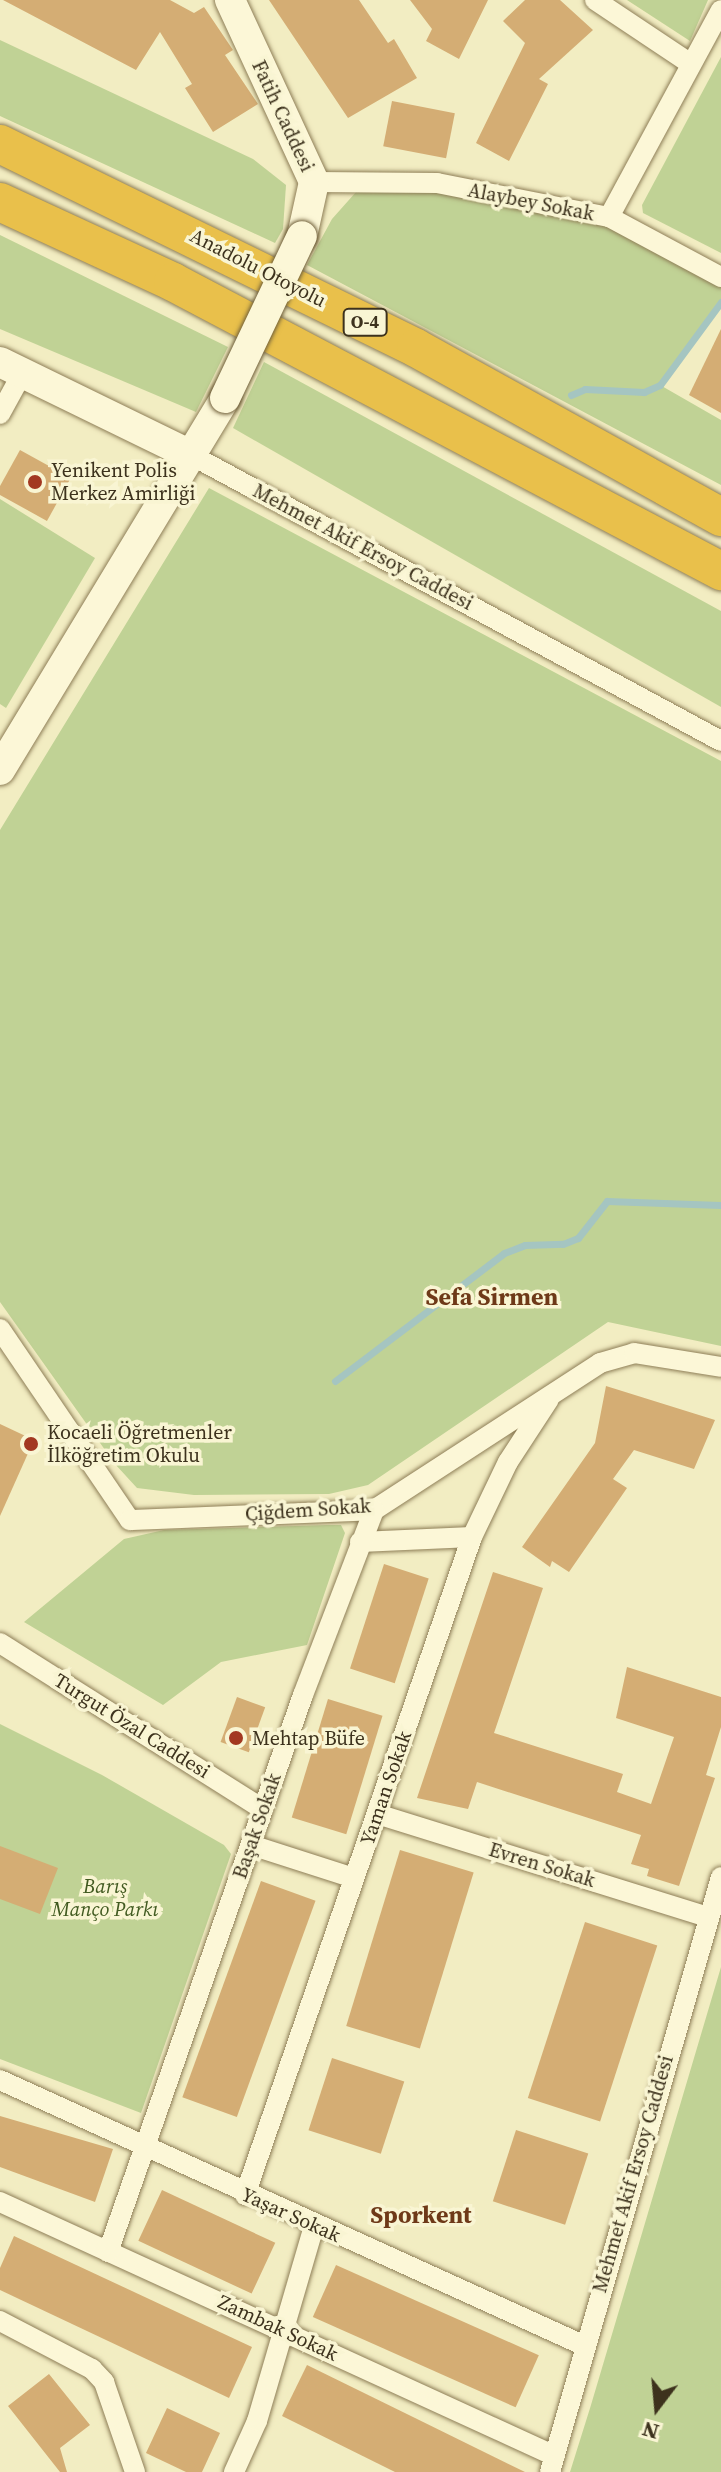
<!DOCTYPE html>
<html>
<head>
<meta charset="utf-8">
<style>
  body { margin:0 }
  #map { position:relative; width:721px; height:2472px; overflow:hidden; background:#f2edc2; font-family:"Source Serif 4",serif }
  div>[style] { position:absolute }
  .green>* { inset:0; background:#c0d295 }
  .stream>* { height:7px; margin:-3.5px; padding:0 3.5px; transform-origin:3.5px; border-radius:3.5px; background:#a5c5c1 }
  .building>* { inset:0; background:#d4ad74; transform-origin:0 0 }
  .roads { filter:drop-shadow(0 0 2px #8e7e57) drop-shadow(0 0 2px #8e7e57) }
  .street>* { height:20px; margin:-10px; padding:0 10px; transform-origin:10px; border-radius:10px; background:#fcf7d7 }
  .secondary>* { height:30px; margin:-15px; padding:0 15px; transform-origin:15px; border-radius:15px; background:#fcf7d7 }
  .highway>* { height:38px; margin:-19px; padding:0 19px; transform-origin:19px; border-radius:19px; background:#e9c04b }
  .bridges { filter:drop-shadow(0 0 2px #705f3a) drop-shadow(0 0 2px #705f3a) }
  .secondary-bridge>* { height:30px; margin:-15px; padding:0 15px; transform-origin:15px; border-radius:15px; background:#fcf7d7 }
  .dots>* { width:22px; height:22px; translate:-50% -50%; box-sizing:border-box; border:4px solid #f9f5d3; border-radius:50% }
  span { translate:-50% -50%; white-space:nowrap; text-align:center; line-height:1.15; -webkit-text-stroke:7px #f9f5d3; paint-order:stroke }
  .shield-label span { padding:2px 6px; background:#f9f5d3; border:2px solid; border-radius:6px; -webkit-text-stroke-width:0 }
  .shield-label { font-size:18px; color:#3d321d; font-weight:700 }
  .street-label { font-size:20px; color:#3d321d }
  .poi-label { font-size:20px; color:#3d321d }
  .left { translate:0 -50%; text-align:left }
  .park-label { font-size:20px; color:#425b21; font-style:italic }
  .quarter-label { font-size:24px; color:#6e3918; font-weight:700 }
  .north { position:absolute; left:617px; top:2368px; width:80px; height:80px; -webkit-text-stroke:6px #f9f5d3; paint-order:stroke; rotate:196deg; font-size:22px; font-weight:700; line-height:32px; text-align:center; color:#3d321d }
  .north::after { content:''; display:block; margin:auto; width:28px; height:36px; background:#3d321d; clip-path:polygon(50% 0,100% 100%,50% 72%,0 100%) }
</style>
</head>
<body>
<div id="map">
  <div class="green">
    <div style="clip-path:polygon(627px 0,708px 0,690px 41px)"></div>
    <div style="clip-path:polygon(0 40px,253px 159px,286px 185px,283px 229px,275px 243px,0 116px)"></div>
    <div style="clip-path:polygon(721px 57px,721px 253px,643px 213px,642px 205px)"></div>
    <div style="clip-path:polygon(364px 183px,609px 217px,721px 277px,721px 302px,660px 385px,721px 420px,721px 485px,307px 265px,332px 219px)"></div>
    <div style="clip-path:polygon(0 235px,228px 347px,196px 412px,0 329px)"></div>
    <div style="clip-path:polygon(264px 362px,721px 611px,721px 707px,233px 428px)"></div>
    <div style="clip-path:polygon(209px 488px,721px 761px,721px 1346px,608px 1322px,368px 1485px,329px 1494px,194px 1495px,137px 1488px,115px 1464px,0 1302px,0 830px)"></div>
    <div style="clip-path:polygon(0 499px,95px 558px,6px 708px,0 704px)"></div>
    <div style="clip-path:polygon(328px 1525px,341px 1525px,345px 1533px,307px 1645px,221px 1662px,163px 1705px,24px 1622px,124px 1539px,164px 1530px)"></div>
    <div style="clip-path:polygon(0 1724px,102px 1775px,224px 1845px,231px 1854px,141px 2113px,0 2059px)"></div>
    <div style="clip-path:polygon(721px 1967px,721px 2472px,570px 2472px,591px 2405px)"></div>
  </div>
  <div class="stream">
    <div style="left:571px;top:395px;width:15px;rotate:-23deg"></div>
    <div style="left:585px;top:389px;width:59px;rotate:2.9deg"></div>
    <div style="left:644px;top:392px;width:17px;rotate:-24deg"></div>
    <div style="left:660px;top:385px;width:103px;rotate:-53.7deg"></div>
    <div style="left:335px;top:1381px;width:212px;rotate:-37.1deg"></div>
    <div style="left:504px;top:1253px;width:22px;rotate:-21deg"></div>
    <div style="left:525px;top:1245px;width:38px;rotate:-2deg"></div>
    <div style="left:563px;top:1244px;width:16px;rotate:-22deg"></div>
    <div style="left:578px;top:1238px;width:47px;rotate:-51.9deg"></div>
    <div style="left:607px;top:1201px;width:114px;rotate:2deg"></div>
  </div>
  <div class="building">
    <div style="clip-path:polygon(3px 0,170px 0,194px 13px,204px 7px,233px 50px,225px 55px,258px 104px,213px 132px,185px 88px,192px 84px,160px 32px,136px 70px)"></div>
    <div style="clip-path:polygon(269px 0,359px 0,388px 43px,394px 39px,417px 78px,348px 118px)"></div>
    <div style="clip-path:polygon(410px 0,488px 0,459px 59px,426px 41px,432px 29px)"></div>
    <div style="clip-path:polygon(525px 0,560px 0,593px 30px,539px 79px,548px 84px,509px 161px,476px 143px,525px 43px,503px 21px)"></div>
    <div style="left:392px;top:101px;width:64px;height:46px;rotate:11deg"></div>
    <div style="clip-path:polygon(721px 329px,721px 413px,689px 395px)"></div>
    <div style="left:20px;top:450px;width:58px;height:49px;rotate:29deg"></div>
    <div style="clip-path:polygon(606px 1386px,715px 1420px,694px 1469px,634px 1450px,613px 1479px,627px 1488px,569px 1572px,552px 1561px,550px 1567px,522px 1547px,595px 1443px)"></div>
    <div style="clip-path:polygon(0 1424px,34px 1440px,0 1516px)"></div>
    <div style="left:384px;top:1564px;width:47px;height:110px;rotate:18deg"></div>
    <div style="clip-path:polygon(493px 1572px,543px 1588px,494px 1733px,623px 1774px,617px 1792px,651px 1804px,674px 1737px,616px 1718px,627px 1667px,721px 1697px,721px 1727px,706px 1775px,715px 1778px,679px 1886px,647px 1876px,649px 1869px,631px 1864px,641px 1835px,477px 1782px,468px 1809px,417px 1798px)"></div>
    <div style="left:237px;top:1697px;width:30px;height:48px;rotate:20deg"></div>
    <div style="left:328px;top:1699px;width:57px;height:124px;rotate:17deg"></div>
    <div style="clip-path:polygon(0 1846px,58px 1868px,40px 1914px,0 1899px)"></div>
    <div style="left:400px;top:1850px;width:77px;height:184px;rotate:17deg"></div>
    <div style="left:261px;top:1881px;width:58px;height:230px;rotate:20deg"></div>
    <div style="left:585px;top:1922px;width:76px;height:185px;rotate:18deg"></div>
    <div style="left:332px;top:2058px;width:76px;height:76px;rotate:18deg"></div>
    <div style="clip-path:polygon(0 2116px,113px 2149px,95px 2202px,0 2167px)"></div>
    <div style="left:516px;top:2130px;width:76px;height:75px;rotate:18deg"></div>
    <div style="left:162px;top:2190px;width:125px;height:56px;rotate:25deg"></div>
    <div style="clip-path:polygon(14px 2236px,252px 2347px,229px 2398px,0 2290px,0 2268px)"></div>
    <div style="left:336px;top:2265px;width:222px;height:57px;rotate:24deg"></div>
    <div style="clip-path:polygon(307px 2365px,413px 2417px,525px 2472px,395px 2472px,282px 2416px)"></div>
    <div style="clip-path:polygon(49px 2374px,90px 2425px,60px 2448px,67px 2472px,60px 2472px,8px 2406px)"></div>
    <div style="clip-path:polygon(167px 2408px,220px 2433px,202px 2472px,186px 2472px,146px 2453px)"></div>
  </div>
  <div class="roads">
    <div class="street">
      <div style="left:595px;top:0;width:115px;rotate:33.7deg"></div>
      <div style="left:314px;top:182px;width:123px;rotate:0.5deg"></div>
      <div style="left:437px;top:183px;width:175px;rotate:11.2deg"></div>
      <div style="left:609px;top:217px;width:235px;rotate:-61.6deg"></div>
      <div style="left:609px;top:217px;width:127px;rotate:28.2deg"></div>
      <div style="left:0;top:414px;width:48px;rotate:-61.3deg"></div>
      <div style="left:193px;top:456px;width:600px;rotate:28.36deg"></div>
      <div style="left:0;top:1329px;width:231px;rotate:55.8deg"></div>
      <div style="left:130px;top:1520px;width:244px;rotate:-2.3deg"></div>
      <div style="left:374px;top:1510px;width:270px;rotate:-33deg"></div>
      <div style="left:600px;top:1363px;width:35px;rotate:-16deg"></div>
      <div style="left:634px;top:1353px;width:88px;rotate:9.1deg"></div>
      <div style="left:360px;top:1542px;width:112px;rotate:-2.6deg"></div>
      <div style="left:0;top:1643px;width:311px;rotate:32.3deg"></div>
      <div style="left:377px;top:1814px;width:346px;rotate:17.3deg"></div>
      <div style="left:251px;top:1845px;width:108px;rotate:17.8deg"></div>
      <div style="left:0;top:2080px;width:643px;rotate:24.45deg"></div>
      <div style="left:245px;top:2195px;width:696px;rotate:-70.97deg"></div>
      <div style="left:472px;top:1537px;width:83px;rotate:-64.4deg"></div>
      <div style="left:508px;top:1462px;width:75px;rotate:-56.9deg"></div>
      <div style="left:0;top:2202px;width:610px;rotate:24.59deg"></div>
      <div style="left:108px;top:2252px;width:590px;rotate:-70.71deg"></div>
      <div style="left:303px;top:1695px;width:198px;rotate:-69deg"></div>
      <div style="left:0;top:2321px;width:104px;rotate:27.6deg"></div>
      <div style="left:92px;top:2369px;width:18px;rotate:47deg"></div>
      <div style="left:104px;top:2382px;width:95px;rotate:71deg"></div>
      <div style="left:234px;top:2472px;width:56px;rotate:-65.7deg"></div>
      <div style="left:257px;top:2421px;width:203px;rotate:-73.7deg"></div>
      <div style="left:550px;top:2472px;width:619px;rotate:-73.97deg"></div>
    </div>
    <div class="secondary">
      <div style="left:230px;top:0;width:200px;rotate:65.2deg"></div>
      <div style="left:314px;top:182px;width:55px;rotate:102.5deg"></div>
      <div style="left:0;top:362px;width:215px;rotate:26deg"></div>
      <div style="left:0;top:770px;width:435px;rotate:-58.8deg"></div>
    </div>
    <div class="highway">
      <div style="left:0;top:144px;width:463px;rotate:26.1deg"></div>
      <div style="left:416px;top:348px;width:349px;rotate:29deg"></div>
      <div style="left:0;top:202px;width:191px;rotate:24.8deg"></div>
      <div style="left:173px;top:282px;width:620px;rotate:27.81deg"></div>
    </div>
  </div>
  <div class="bridges">
    <div class="secondary-bridge">
      <div style="left:225px;top:398px;width:179px;rotate:-64.6deg"></div>
    </div>
  </div>
  <div class="dots">
    <div style="left:35px;top:482px;background:#a33821"></div>
    <div style="left:31px;top:1444px;background:#a33821"></div>
    <div style="left:236px;top:1738px;background:#a33821"></div>
  </div>
  <div class="shield-label">
    <span style="left:365px;top:322px">O-4</span>
  </div>
  <div class="street-label">
    <span style="left:283px;top:116px;rotate:65deg">Fatih Caddesi</span>
    <span style="left:531px;top:202px;rotate:11deg">Alaybey Sokak</span>
    <span style="left:258px;top:268px;rotate:27deg">Anadolu Otoyolu</span>
    <span style="left:363px;top:547px;rotate:28deg">Mehmet Akif Ersoy Caddesi</span>
    <span style="left:308px;top:1510px;rotate:-4deg">Çiğdem Sokak</span>
    <span style="left:132px;top:1726px;rotate:32deg">Turgut Özal Caddesi</span>
    <span style="left:386px;top:1788px;rotate:-71deg">Yaman Sokak</span>
    <span style="left:257px;top:1826px;rotate:-71deg">Başak Sokak</span>
    <span style="left:542px;top:1865px;rotate:17deg">Evren Sokak</span>
    <span style="left:633px;top:2174px;rotate:-74deg">Mehmet Akif Ersoy Caddesi</span>
    <span style="left:291px;top:2215px;rotate:24deg">Yaşar Sokak</span>
    <span style="left:278px;top:2328px;rotate:25deg">Zambak Sokak</span>
  </div>
  <div class="poi-label">
    <span class="left" style="left:51px;top:482px">Yenikent Polis<br>Merkez Amirliği</span>
    <span class="left" style="left:47px;top:1444px">Kocaeli Öğretmenler<br>İlköğretim Okulu</span>
    <span class="left" style="left:252px;top:1738px">Mehtap Büfe</span>
  </div>
  <div class="park-label">
    <span style="left:105px;top:1898px">Barış<br>Manço Parkı</span>
  </div>
  <div class="quarter-label">
    <span style="left:492px;top:1297px">Sefa Sirmen</span>
    <span style="left:421px;top:2215px">Sporkent</span>
  </div>
  <div class="north">N</div>
</div>
</body>
</html>
